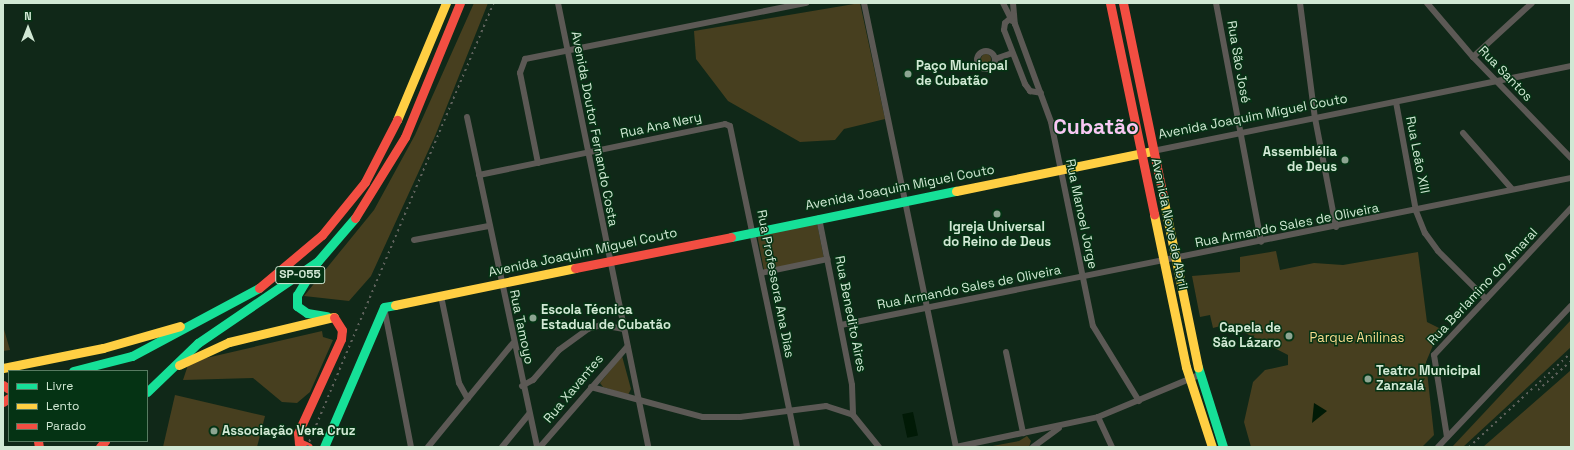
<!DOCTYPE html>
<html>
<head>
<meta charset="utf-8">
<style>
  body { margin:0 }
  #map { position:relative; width:1574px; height:450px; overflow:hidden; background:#102818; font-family:"Space Grotesk",sans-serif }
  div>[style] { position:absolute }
  .green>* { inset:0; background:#473f1f; transform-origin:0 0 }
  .round { border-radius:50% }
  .water>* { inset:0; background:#011a06; transform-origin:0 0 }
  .street>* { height:6px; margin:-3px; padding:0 3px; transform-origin:3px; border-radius:3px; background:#5c5955 }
  .street>.ring { margin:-3px; padding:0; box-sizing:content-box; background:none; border:6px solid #5c5955; border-radius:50% }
  .fast>* { height:9px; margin:-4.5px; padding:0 4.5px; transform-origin:4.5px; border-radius:4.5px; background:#16e098 }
  .slow>* { height:9px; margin:-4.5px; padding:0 4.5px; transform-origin:4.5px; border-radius:4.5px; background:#ffcf43 }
  .jam>* { height:9px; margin:-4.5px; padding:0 4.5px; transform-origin:4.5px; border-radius:4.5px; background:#f24e42 }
  .rail>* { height:2px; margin-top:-1px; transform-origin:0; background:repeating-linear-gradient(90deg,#5f625c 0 2px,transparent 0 6px) }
  .jam-bridge>* { height:9px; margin:-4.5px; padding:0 4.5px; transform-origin:4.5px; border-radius:4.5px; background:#f24e42 }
  .dots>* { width:11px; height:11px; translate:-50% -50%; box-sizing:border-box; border:2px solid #053314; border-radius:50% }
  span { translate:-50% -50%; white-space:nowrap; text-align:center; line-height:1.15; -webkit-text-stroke:3px #053314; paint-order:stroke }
  .shield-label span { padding:1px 3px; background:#053314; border:1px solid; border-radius:3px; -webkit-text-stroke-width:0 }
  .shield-label { font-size:12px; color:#d1e8d4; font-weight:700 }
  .street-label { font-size:13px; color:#d1e8d4 }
  .poi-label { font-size:13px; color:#d1e8d4; font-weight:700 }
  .left { translate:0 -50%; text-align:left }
  .right { translate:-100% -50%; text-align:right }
  .park-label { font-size:13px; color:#f8db8d }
  .town-label { font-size:21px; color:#f8c7f3; font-weight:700 }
  .frame { position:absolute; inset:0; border:4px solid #d1e8d4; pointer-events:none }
  .legend { position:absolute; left:8px; top:370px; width:140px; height:72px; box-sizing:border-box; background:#053314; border:1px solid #577b61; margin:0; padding:5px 7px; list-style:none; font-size:12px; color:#d1e8d4 }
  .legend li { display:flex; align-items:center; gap:8px; height:20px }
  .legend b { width:20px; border:1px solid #577b61 }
  .north { position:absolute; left:8px; top:8px; width:40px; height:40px; -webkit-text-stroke:3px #053314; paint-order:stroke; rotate:0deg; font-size:11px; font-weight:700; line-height:16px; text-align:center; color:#d1e8d4 }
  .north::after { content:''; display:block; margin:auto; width:14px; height:18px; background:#d1e8d4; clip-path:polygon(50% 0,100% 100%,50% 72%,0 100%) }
</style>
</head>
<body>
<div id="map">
  <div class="green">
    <div style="clip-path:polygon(474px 3px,488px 3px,435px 136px,371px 276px,349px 301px,304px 296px,374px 210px,415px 135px)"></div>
    <div style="clip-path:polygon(860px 3px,885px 119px,844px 129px,835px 140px,800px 142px,728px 101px,696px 59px,694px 31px)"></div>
    <div class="round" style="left:981px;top:54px;width:10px;height:10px"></div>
    <div style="left:817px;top:223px;width:36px;height:61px;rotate:79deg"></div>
    <div style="clip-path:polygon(1276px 251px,1280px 270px,1314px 263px,1343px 265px,1418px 252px,1427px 322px,1445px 331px,1434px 343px,1426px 362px,1434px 435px,1422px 447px,1251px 447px,1244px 422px,1253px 382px,1265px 370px,1288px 365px,1288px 355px,1228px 324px,1213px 328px,1210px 315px,1200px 317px,1192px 276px,1240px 272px,1240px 257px)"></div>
    <div style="clip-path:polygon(1571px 320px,1571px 347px,1463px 447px,1452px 447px)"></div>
    <div style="clip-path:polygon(3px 326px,10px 350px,3px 351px)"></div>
    <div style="clip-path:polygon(322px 331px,323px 337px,333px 340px,310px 392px,297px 403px,282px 402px,253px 378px,183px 380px,189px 362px)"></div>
    <div style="clip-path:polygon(622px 356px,631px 389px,628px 395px,603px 387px,600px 383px)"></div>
    <div style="clip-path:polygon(1571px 370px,1571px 447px,1483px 447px,1562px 378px)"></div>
    <div style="clip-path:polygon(175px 395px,265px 416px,257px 447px,163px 447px)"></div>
    <div style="clip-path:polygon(1027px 436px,1031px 441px,1029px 447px,987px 447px,1019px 441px)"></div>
  </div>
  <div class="water">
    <div style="clip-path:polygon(1314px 403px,1327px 411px,1312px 423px)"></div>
    <div style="left:913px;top:412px;width:24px;height:11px;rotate:78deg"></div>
  </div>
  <div class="street">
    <div style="left:558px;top:3px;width:453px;rotate:78.5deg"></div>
    <div style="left:864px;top:3px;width:453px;rotate:78.3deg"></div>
    <div style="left:1003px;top:3px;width:20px;rotate:63deg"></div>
    <div style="left:1013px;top:3px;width:21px;rotate:85deg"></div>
    <div style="left:1015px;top:24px;width:104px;rotate:69.8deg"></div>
    <div style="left:1051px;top:122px;width:208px;rotate:78.4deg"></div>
    <div style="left:1093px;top:326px;width:88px;rotate:58.5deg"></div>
    <div style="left:1216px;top:3px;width:243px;rotate:79.3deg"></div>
    <div style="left:1300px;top:3px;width:116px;rotate:82.6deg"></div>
    <div style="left:1315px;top:118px;width:111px;rotate:79.1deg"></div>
    <div style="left:1427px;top:3px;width:71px;rotate:49.6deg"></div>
    <div style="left:1473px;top:57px;width:141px;rotate:45.9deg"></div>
    <div style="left:1014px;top:15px;width:12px;rotate:138deg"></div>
    <div style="left:1005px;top:23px;width:7px;rotate:98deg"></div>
    <div style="left:1004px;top:30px;width:58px;rotate:68.7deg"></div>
    <div style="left:1025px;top:84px;width:9px;rotate:54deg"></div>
    <div style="left:1030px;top:91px;width:11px;rotate:10deg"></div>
    <div class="ring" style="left:977px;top:51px;width:12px;height:12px"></div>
    <div style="left:1473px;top:57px;width:80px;rotate:-42.5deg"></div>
    <div style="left:995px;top:59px;width:18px;rotate:-19deg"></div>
    <div style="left:1396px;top:102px;width:111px;rotate:79.6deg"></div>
    <div style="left:1416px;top:211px;width:24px;rotate:68deg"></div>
    <div style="left:1425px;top:233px;width:22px;rotate:54deg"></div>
    <div style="left:1438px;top:251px;width:68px;rotate:45deg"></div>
    <div style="left:467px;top:117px;width:337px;rotate:78deg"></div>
    <div style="left:1463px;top:133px;width:74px;rotate:48.8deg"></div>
    <div style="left:1153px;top:151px;width:427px;rotate:-11.5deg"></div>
    <div style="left:538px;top:163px;width:92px;rotate:-101.3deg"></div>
    <div style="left:520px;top:73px;width:15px;rotate:-70deg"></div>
    <div style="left:525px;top:59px;width:287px;rotate:-11.3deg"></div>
    <div style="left:479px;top:175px;width:251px;rotate:-11.7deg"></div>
    <div style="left:725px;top:124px;width:5px;rotate:22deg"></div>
    <div style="left:730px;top:126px;width:328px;rotate:78.2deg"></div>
    <div style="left:819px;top:218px;width:170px;rotate:78.8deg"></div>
    <div style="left:852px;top:385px;width:30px;rotate:88deg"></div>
    <div style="left:414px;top:240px;width:76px;rotate:-10.6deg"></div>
    <div style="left:761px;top:273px;width:68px;rotate:-11.8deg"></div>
    <div style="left:441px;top:296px;width:89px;rotate:78.3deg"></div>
    <div style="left:459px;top:383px;width:18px;rotate:61deg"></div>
    <div style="left:384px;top:307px;width:143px;rotate:79.1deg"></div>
    <div style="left:841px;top:325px;width:745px;rotate:-11.39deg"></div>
    <div style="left:1006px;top:352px;width:83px;rotate:78.1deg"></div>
    <div style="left:522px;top:386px;width:13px;rotate:-29deg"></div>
    <div style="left:533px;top:380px;width:40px;rotate:-49deg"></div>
    <div style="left:559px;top:350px;width:36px;rotate:-36deg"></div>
    <div style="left:588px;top:329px;width:14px;rotate:-17deg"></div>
    <div style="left:601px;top:325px;width:22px;rotate:10deg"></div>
    <div style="left:591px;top:387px;width:116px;rotate:15deg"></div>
    <div style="left:703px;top:417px;width:37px"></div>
    <div style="left:740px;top:417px;width:87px;rotate:-7.3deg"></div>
    <div style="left:826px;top:406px;width:28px;rotate:18deg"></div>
    <div style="left:853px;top:415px;width:41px;rotate:50.9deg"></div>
    <div style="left:1098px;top:417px;width:33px;rotate:65deg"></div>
    <div style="left:1447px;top:437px;width:83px;rotate:-99deg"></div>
    <div style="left:1434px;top:355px;width:201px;rotate:-47deg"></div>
    <div style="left:428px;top:447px;width:134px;rotate:-50.7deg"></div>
    <div style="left:502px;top:447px;width:43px;rotate:-50.7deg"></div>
    <div style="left:540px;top:447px;width:133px;rotate:-49deg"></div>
    <div style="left:956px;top:447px;width:145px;rotate:-11.9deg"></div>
    <div style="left:1098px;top:417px;width:109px;rotate:-22.6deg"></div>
    <div style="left:1033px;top:447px;width:32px;rotate:-36deg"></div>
    <div style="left:1438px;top:447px;width:194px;rotate:-46.7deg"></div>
  </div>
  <div class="fast">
    <div style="left:731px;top:237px;width:230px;rotate:-11.6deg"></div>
    <div style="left:317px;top:262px;width:39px;rotate:121deg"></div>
    <div style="left:297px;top:295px;width:11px;rotate:90deg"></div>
    <div style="left:297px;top:306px;width:12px;rotate:35deg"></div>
    <div style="left:307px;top:313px;width:20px;rotate:9deg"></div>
    <div style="left:1198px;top:367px;width:84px;rotate:72.6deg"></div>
    <div style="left:73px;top:371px;width:61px;rotate:-14.3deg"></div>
    <div style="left:132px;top:356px;width:144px;rotate:-28.2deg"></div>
    <div style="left:147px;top:392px;width:71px;rotate:-43.9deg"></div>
    <div style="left:198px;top:343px;width:145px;rotate:-34.3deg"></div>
    <div style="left:318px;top:261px;width:57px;rotate:-49.3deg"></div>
    <div style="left:324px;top:447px;width:152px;rotate:-66.8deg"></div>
    <div style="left:384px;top:307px;width:11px;rotate:-10deg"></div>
  </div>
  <div class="slow">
    <div style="left:397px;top:120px;width:127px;rotate:-67.3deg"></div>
    <div style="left:956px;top:191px;width:201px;rotate:-11.5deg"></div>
    <div style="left:1163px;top:197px;width:174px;rotate:78.4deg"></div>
    <div style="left:1154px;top:214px;width:156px;rotate:78.2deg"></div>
    <div style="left:1186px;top:367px;width:84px;rotate:72deg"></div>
    <div style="left:395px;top:305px;width:184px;rotate:-11.6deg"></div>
    <div style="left:179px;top:365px;width:55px;rotate:-24.7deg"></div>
    <div style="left:229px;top:342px;width:108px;rotate:-13.4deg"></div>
    <div style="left:3px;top:368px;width:102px;rotate:-11.3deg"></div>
    <div style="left:103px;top:348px;width:80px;rotate:-15.9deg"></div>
  </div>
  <div class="jam">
    <div style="left:1110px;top:3px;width:216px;rotate:78.2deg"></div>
    <div style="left:1123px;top:3px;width:198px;rotate:78.3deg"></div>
    <div style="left:355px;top:218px;width:95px;rotate:-58.3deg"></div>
    <div style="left:405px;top:137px;width:145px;rotate:-67.7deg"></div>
    <div style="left:575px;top:268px;width:159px;rotate:-11.2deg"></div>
    <div style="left:259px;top:288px;width:82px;rotate:-40.1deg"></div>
    <div style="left:322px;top:235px;width:68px;rotate:-50.9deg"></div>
    <div style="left:365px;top:182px;width:70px;rotate:-62.7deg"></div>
    <div style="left:3px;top:402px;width:7px;rotate:-34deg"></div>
    <div style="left:38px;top:441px;width:6px;rotate:81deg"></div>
    <div style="left:100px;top:447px;width:8px;rotate:-50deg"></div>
    <div style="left:308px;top:447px;width:10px;rotate:-156deg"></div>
    <div style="left:299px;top:443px;width:10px;rotate:-96deg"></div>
    <div style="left:298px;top:433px;width:103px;rotate:-65.4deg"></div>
    <div style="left:341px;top:339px;width:9px;rotate:-84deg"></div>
    <div style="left:342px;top:330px;width:15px;rotate:-122deg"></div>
  </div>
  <div class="rail">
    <div style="left:1538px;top:390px;width:44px;rotate:-41.3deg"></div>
    <div style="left:307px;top:447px;width:482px;rotate:-67.2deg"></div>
    <div style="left:1469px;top:447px;width:139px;rotate:-42.7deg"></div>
  </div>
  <div class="jam-bridge">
    <div style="left:3px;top:385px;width:7px;rotate:34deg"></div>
  </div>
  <div class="dots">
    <div style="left:908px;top:74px;background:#8da592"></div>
    <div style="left:1345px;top:160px;background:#8da592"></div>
    <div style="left:997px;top:214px;background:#8da592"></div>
    <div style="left:533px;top:318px;background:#8da592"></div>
    <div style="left:1289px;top:336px;background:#8da592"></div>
    <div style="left:1368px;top:379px;background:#8da592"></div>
    <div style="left:214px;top:431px;background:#8da592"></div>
  </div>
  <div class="shield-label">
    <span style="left:300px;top:275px">SP-055</span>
  </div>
  <div class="street-label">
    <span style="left:1238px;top:62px;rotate:80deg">Rua São José</span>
    <span style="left:1505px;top:74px;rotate:46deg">Rua Santos</span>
    <span style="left:1253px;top:117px;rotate:-11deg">Avenida Joaquim Miguel Couto</span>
    <span style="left:661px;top:126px;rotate:-12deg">Rua Ana Nery</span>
    <span style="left:594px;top:129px;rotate:79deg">Avenida Doutor Fernando Costa</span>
    <span style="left:1417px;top:155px;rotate:79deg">Rua Leão XIII</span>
    <span style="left:900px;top:188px;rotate:-11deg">Avenida Joaquim Miguel Couto</span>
    <span style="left:1081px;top:214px;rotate:78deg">Rua Manoel Jorge</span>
    <span style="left:1169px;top:224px;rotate:78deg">Avenida Nove de Abril</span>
    <span style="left:1287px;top:226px;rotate:-11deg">Rua Armando Sales de Oliveira</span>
    <span style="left:583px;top:253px;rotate:-12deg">Avenida Joaquim Miguel Couto</span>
    <span style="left:775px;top:284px;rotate:79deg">Rua Professora Ana Dias</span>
    <span style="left:1483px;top:287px;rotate:-47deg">Rua Berlamino do Amaral</span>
    <span style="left:969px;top:288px;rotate:-11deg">Rua Armando Sales de Oliveira</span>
    <span style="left:850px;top:314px;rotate:79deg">Rua Benedito Aires</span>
    <span style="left:521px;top:327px;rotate:78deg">Rua Tamoyo</span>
    <span style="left:574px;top:389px;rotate:-50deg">Rua Xavantes</span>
  </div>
  <div class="poi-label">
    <span class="left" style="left:916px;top:74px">Paço Municpal<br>de Cubatão</span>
    <span class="right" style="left:1337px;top:160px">Assemblélia<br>de Deus</span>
    <span style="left:997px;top:235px">Igreja Universal<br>do Reino de Deus</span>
    <span class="left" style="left:541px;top:318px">Escola Técnica<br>Estadual de Cubatão</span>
    <span class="right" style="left:1281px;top:336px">Capela de<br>São Lázaro</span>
    <span class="left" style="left:1376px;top:379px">Teatro Municipal<br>Zanzalá</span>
    <span class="left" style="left:222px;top:431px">Associação Vera Cruz</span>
  </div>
  <div class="park-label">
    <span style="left:1357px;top:338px">Parque Anilinas</span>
  </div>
  <div class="town-label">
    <span style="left:1096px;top:127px">Cubatão</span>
  </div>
  <div class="frame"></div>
  <ul class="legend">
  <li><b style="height:5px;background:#16e098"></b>Livre</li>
  <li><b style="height:5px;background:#ffcf43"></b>Lento</li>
  <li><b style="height:5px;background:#f24e42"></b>Parado</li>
  </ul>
  <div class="north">N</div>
</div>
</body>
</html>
